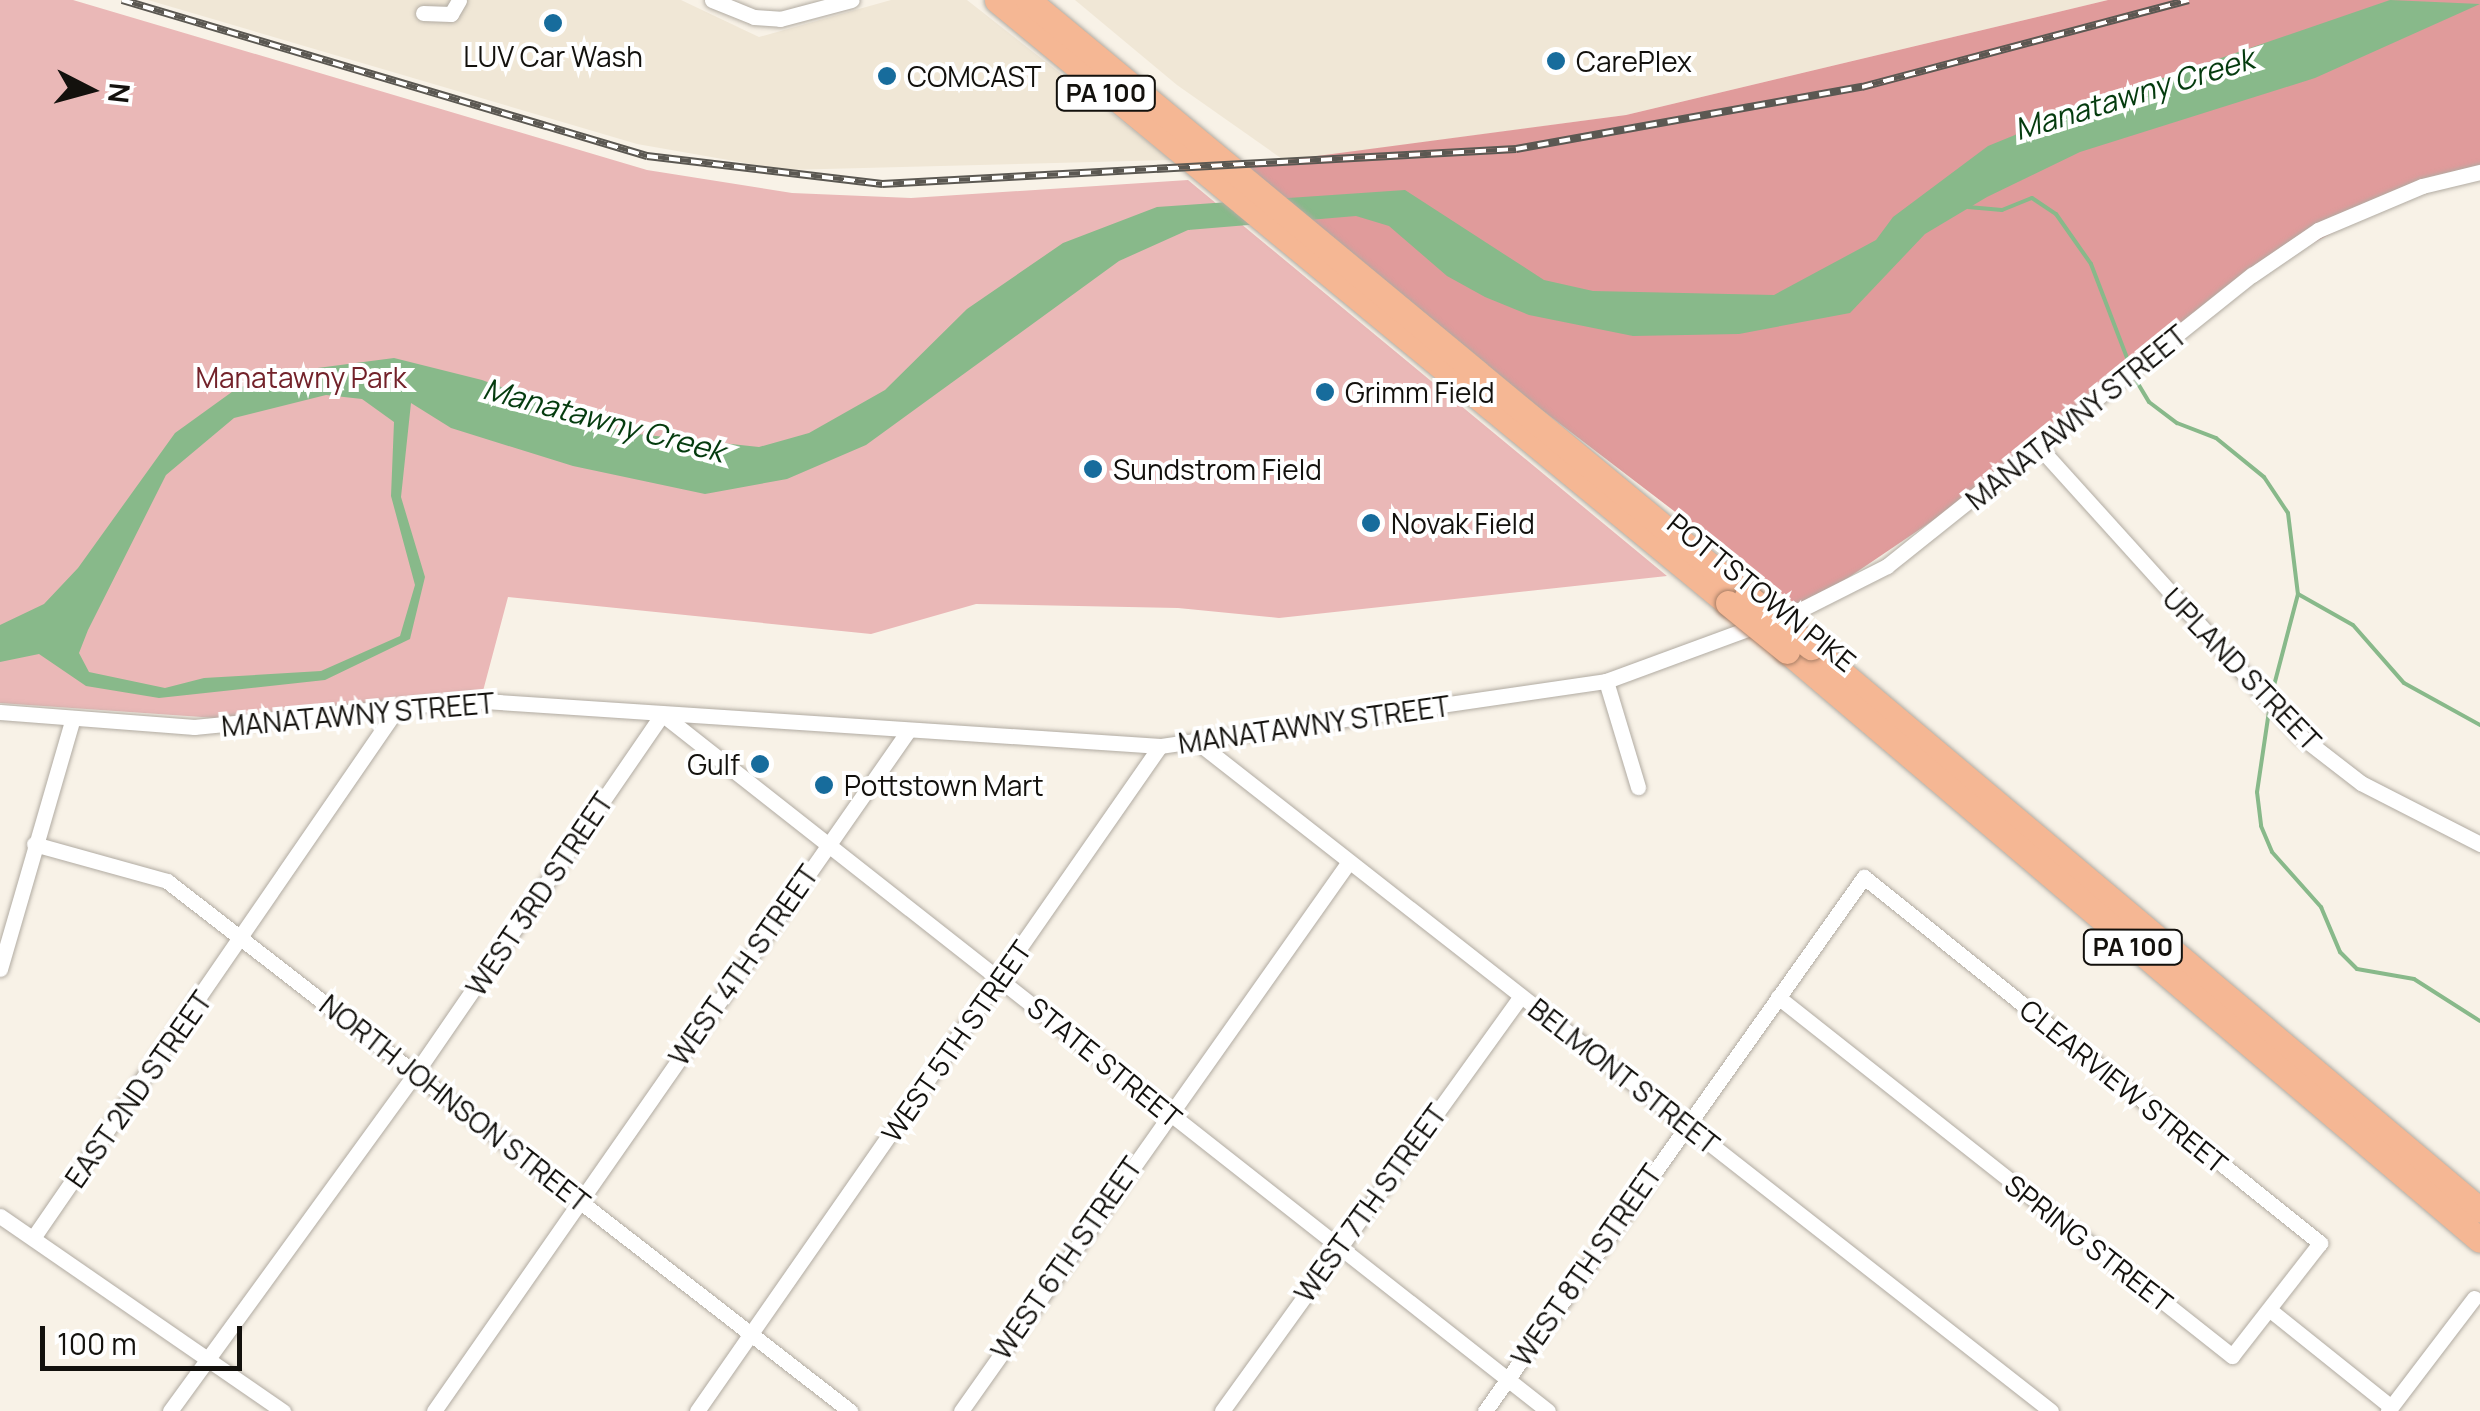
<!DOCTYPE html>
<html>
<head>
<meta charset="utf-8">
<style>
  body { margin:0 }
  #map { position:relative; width:2480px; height:1411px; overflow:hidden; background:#f8f2e7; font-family:Manrope,sans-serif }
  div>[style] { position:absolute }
  .built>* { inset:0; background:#f0e7d6 }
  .green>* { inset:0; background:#eab8b7 }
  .forest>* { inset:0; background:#e09b9b }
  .water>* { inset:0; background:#88b98a }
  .stream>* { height:4px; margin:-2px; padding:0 2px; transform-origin:2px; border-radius:2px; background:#88b98a }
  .roads { filter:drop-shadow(0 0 2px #b1aba2) drop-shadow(0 0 2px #b1aba2) }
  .minor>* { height:15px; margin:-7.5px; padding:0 7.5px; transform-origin:7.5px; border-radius:7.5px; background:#fff }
  .highway>* { height:25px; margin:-12.5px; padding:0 12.5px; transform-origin:12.5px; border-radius:12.5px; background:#f5b794 }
  .rail>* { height:8px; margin-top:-4px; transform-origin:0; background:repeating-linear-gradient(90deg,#fff 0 11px,#5b5852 0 22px); box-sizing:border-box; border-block:2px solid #5b5852 }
  .bridges { filter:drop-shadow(0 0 2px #a67d65) drop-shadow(0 0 2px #a67d65) }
  .highway-bridge>* { height:25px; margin:-12.5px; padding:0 12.5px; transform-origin:12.5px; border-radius:12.5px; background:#f5b794 }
  .dots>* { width:28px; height:28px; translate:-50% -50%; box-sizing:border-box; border:5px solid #fff; border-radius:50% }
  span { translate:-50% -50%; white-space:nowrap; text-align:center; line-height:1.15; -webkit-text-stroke:8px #fff; paint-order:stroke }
  .shield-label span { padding:2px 8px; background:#fff; border:2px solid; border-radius:8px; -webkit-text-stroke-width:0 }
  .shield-label { font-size:25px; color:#13110d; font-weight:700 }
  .poi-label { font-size:28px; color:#13110d }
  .left { translate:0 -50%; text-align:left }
  .right { translate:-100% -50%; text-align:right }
  .park-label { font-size:28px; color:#73222a }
  .street-label { font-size:28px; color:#13110d }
  .water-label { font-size:30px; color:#043b0e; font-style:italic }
  .north { position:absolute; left:40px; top:40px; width:100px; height:100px; -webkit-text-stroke:8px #fff; paint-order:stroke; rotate:96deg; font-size:28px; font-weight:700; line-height:40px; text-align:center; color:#13110d }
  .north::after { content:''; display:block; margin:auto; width:35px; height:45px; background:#13110d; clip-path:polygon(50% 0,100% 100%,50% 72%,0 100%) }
  .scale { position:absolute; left:40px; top:1326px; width:202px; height:45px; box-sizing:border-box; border:5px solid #13110d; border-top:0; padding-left:12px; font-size:30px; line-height:35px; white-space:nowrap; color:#13110d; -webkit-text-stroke:8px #fff; paint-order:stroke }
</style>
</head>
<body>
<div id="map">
  <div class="built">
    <div style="clip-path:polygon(148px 0,681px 0,759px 37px,891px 0,967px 0,1171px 160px,786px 170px,637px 144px)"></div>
    <div style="clip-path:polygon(1075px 0,2108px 0,1626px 115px,1285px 161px,1177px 85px)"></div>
  </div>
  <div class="green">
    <div style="clip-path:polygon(0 0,73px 0,647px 170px,792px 193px,911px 198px,1188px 180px,1667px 576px,1279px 618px,1178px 608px,976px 604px,871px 634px,508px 597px,483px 691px,216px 718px,0 703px)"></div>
  </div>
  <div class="forest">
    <div style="clip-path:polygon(2108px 0,2480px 0,2480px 172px,2422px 186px,2252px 275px,2040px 448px,1802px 609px,1226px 168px,1626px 115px)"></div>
  </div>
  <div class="water">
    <div style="clip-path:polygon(evenodd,2390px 0,2480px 4px,2315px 78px,2080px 152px,1987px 197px,1925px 234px,1850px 313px,1739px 334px,1633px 336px,1529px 315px,1485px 297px,1447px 276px,1389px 226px,1356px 216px,1188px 230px,1119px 261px,866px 445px,787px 479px,705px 494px,573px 466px,451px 428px,411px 403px,401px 497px,425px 577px,410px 639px,325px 680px,159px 698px,86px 686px,39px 654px,0 662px,0 625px,44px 604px,78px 568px,175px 433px,236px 389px,279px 373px,394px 358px,482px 380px,628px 433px,759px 447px,809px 433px,885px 390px,967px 309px,1063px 243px,1157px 207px,1405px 190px,1544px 280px,1593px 291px,1774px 295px,1876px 240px,1893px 217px,1988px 146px,2116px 94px,2390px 0,326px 395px,362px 399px,394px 422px,391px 496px,415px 585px,400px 636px,321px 671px,204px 678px,165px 688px,89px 672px,79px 653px,88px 630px,166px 475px,234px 418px,326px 395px)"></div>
  </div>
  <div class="stream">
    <div style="left:1968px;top:207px;width:34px;rotate:5deg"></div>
    <div style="left:2002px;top:210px;width:32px;rotate:-22deg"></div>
    <div style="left:2032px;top:198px;width:29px;rotate:34deg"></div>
    <div style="left:2056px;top:214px;width:61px;rotate:55deg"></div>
    <div style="left:2091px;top:264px;width:111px;rotate:69deg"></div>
    <div style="left:2134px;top:377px;width:29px;rotate:59deg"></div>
    <div style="left:2149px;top:402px;width:35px;rotate:37deg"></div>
    <div style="left:2177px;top:423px;width:42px;rotate:21deg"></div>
    <div style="left:2216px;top:438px;width:62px;rotate:39.1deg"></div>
    <div style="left:2264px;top:477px;width:43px;rotate:56.3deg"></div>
    <div style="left:2288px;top:513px;width:82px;rotate:83deg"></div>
    <div style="left:2298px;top:594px;width:106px;rotate:104.7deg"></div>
    <div style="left:2298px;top:594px;width:63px;rotate:29.4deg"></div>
    <div style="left:2353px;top:625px;width:77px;rotate:48.7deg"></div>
    <div style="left:2404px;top:683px;width:87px;rotate:28.9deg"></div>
    <div style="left:2269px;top:711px;width:82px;rotate:98.4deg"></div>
    <div style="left:2257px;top:792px;width:34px;rotate:83deg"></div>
    <div style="left:2261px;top:826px;width:28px;rotate:67deg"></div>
    <div style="left:2272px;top:852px;width:74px;rotate:48.3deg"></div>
    <div style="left:2321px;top:907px;width:49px;rotate:67.1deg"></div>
    <div style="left:2340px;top:952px;width:24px;rotate:45deg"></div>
    <div style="left:2357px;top:969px;width:58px;rotate:10deg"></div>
    <div style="left:2414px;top:979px;width:78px;rotate:32.5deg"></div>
  </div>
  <div class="roads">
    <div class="minor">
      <div style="left:712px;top:0;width:45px;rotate:22deg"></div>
      <div style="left:754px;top:17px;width:26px;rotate:4deg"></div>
      <div style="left:780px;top:19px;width:74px;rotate:-14.8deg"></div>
      <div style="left:423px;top:13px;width:28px;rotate:2deg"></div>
      <div style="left:451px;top:14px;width:16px;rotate:-60deg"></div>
      <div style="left:2040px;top:448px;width:387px;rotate:47.9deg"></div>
      <div style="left:2299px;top:735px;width:78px;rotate:37.7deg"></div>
      <div style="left:2361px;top:783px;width:134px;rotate:27.1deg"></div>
      <div style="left:1606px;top:681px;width:111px;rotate:73.2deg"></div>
      <div style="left:0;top:712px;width:195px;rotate:4.4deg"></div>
      <div style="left:194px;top:727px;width:275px;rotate:-5.6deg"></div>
      <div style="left:468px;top:700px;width:694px;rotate:3.8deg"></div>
      <div style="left:1160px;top:746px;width:451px;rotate:-8.3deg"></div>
      <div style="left:1606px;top:681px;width:209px;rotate:-20.2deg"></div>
      <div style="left:1802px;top:609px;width:95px;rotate:-26.8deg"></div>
      <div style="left:1887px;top:566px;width:467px;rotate:-38.6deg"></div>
      <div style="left:2252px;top:275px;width:80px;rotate:-34.3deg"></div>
      <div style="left:2318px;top:230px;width:113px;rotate:-22.9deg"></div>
      <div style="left:2422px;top:186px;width:60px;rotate:-13.6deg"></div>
      <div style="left:662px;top:714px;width:1127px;rotate:38.19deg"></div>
      <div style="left:1196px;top:741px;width:1086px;rotate:38.08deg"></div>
      <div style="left:34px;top:844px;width:138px;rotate:15.5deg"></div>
      <div style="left:167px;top:881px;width:865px;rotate:37.81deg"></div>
      <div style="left:0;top:969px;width:261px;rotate:-73.8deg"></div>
      <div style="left:0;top:1216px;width:344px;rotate:34.6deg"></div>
      <div style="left:33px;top:1238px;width:646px;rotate:-55.47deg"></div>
      <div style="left:2270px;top:1310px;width:155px;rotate:38.7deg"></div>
      <div style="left:170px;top:1411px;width:417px;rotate:-54deg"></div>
      <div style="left:415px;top:1074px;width:437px;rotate:-55.5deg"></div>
      <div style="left:434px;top:1411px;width:829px;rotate:-55.12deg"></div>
      <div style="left:697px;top:1411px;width:810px;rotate:-55.15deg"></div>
      <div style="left:961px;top:1411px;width:671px;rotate:-54.77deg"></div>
      <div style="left:1222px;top:1411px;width:511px;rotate:-54.23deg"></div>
      <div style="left:1485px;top:1411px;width:655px;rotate:-54.64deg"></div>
      <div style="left:1864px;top:877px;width:585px;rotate:38.75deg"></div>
      <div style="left:2320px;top:1243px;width:143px;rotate:127.9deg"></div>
      <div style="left:2232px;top:1356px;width:579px;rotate:-141.66deg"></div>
      <div style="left:2388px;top:1411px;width:142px;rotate:-52.7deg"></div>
    </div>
    <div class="highway">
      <div style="left:997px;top:0;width:948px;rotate:39.52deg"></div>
      <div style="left:1028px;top:0;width:934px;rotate:39.66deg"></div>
      <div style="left:1811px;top:647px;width:874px;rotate:40.08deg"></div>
      <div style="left:1787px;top:651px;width:909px;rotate:40.36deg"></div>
    </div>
  </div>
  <div class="rail">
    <div style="left:122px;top:0;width:548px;rotate:16.55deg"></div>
    <div style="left:647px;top:156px;width:237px;rotate:6.8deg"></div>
    <div style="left:882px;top:184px;width:635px;rotate:-3.16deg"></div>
    <div style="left:1516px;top:149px;width:352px;rotate:-10.2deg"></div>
    <div style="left:1862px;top:87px;width:338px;rotate:-14.9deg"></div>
  </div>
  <div class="bridges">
    <div class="highway-bridge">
      <div style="left:1747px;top:596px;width:82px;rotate:38.6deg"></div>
      <div style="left:1728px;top:603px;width:76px;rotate:39.1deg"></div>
    </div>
  </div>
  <div class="dots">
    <div style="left:553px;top:23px;background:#176c9c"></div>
    <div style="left:1556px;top:61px;background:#176c9c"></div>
    <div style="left:887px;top:76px;background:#176c9c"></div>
    <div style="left:1325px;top:392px;background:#176c9c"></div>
    <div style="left:1093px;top:469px;background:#176c9c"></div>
    <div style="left:1371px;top:523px;background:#176c9c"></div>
    <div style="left:760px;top:764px;background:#176c9c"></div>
    <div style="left:824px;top:785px;background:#176c9c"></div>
  </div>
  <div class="shield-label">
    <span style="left:1106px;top:93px">PA 100</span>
    <span style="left:2133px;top:947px">PA 100</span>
  </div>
  <div class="poi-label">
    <span style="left:553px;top:56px">LUV Car Wash</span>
    <span class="left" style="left:1576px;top:61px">CarePlex</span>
    <span class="left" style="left:907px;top:76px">COMCAST</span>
    <span class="left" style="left:1345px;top:392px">Grimm Field</span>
    <span class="left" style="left:1113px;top:469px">Sundstrom Field</span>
    <span class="left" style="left:1391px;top:523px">Novak Field</span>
    <span class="right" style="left:740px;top:764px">Gulf</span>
    <span class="left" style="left:844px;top:785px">Pottstown Mart</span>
  </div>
  <div class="park-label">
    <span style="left:301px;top:377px">Manatawny Park</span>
  </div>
  <div class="street-label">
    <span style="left:2076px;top:417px;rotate:-39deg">MANATAWNY STREET</span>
    <span style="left:1762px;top:592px;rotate:39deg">POTTSTOWN PIKE</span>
    <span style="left:2242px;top:669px;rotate:46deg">UPLAND STREET</span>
    <span style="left:358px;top:714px;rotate:-5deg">MANATAWNY STREET</span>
    <span style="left:1314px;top:724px;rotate:-8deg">MANATAWNY STREET</span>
    <span style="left:539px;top:894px;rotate:-56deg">WEST 3RD STREET</span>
    <span style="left:743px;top:965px;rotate:-55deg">WEST 4TH STREET</span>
    <span style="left:956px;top:1041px;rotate:-55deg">WEST 5TH STREET</span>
    <span style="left:1105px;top:1062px;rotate:39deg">STATE STREET</span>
    <span style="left:1624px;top:1076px;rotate:38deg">BELMONT STREET</span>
    <span style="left:2124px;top:1086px;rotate:39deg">CLEARVIEW STREET</span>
    <span style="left:138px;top:1089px;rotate:-55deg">EAST 2ND STREET</span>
    <span style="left:455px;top:1103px;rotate:38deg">NORTH JOHNSON STREET</span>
    <span style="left:1370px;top:1203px;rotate:-54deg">WEST 7TH STREET</span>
    <span style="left:2089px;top:1243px;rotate:38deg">SPRING STREET</span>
    <span style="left:1066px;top:1258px;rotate:-55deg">WEST 6TH STREET</span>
    <span style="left:1586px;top:1265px;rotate:-55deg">WEST 8TH STREET</span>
  </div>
  <div class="water-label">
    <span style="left:2134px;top:94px;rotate:-17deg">Manatawny Creek</span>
    <span style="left:604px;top:420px;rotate:15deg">Manatawny Creek</span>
  </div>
  <div class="north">N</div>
  <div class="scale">100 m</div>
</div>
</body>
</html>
